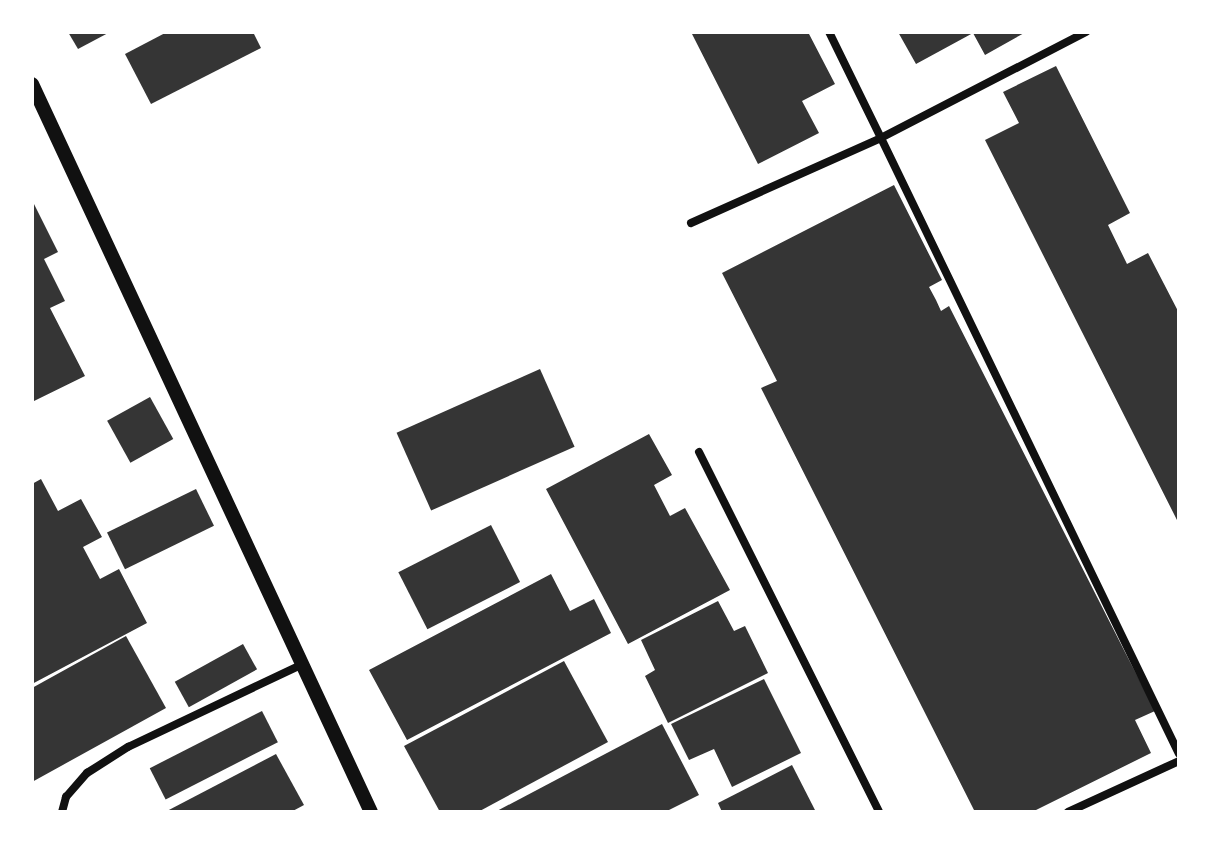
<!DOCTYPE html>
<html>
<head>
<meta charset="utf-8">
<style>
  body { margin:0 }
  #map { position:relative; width:1211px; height:844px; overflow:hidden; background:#fff; font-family:Barlow,sans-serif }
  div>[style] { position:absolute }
  .building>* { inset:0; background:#353535; transform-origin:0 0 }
  .minor>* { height:8px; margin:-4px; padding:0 4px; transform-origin:4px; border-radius:4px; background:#111 }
  .tertiary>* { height:14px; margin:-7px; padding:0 7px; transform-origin:7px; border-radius:7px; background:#111 }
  span { translate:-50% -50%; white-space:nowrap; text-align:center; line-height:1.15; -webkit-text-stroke:8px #fff; paint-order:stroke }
  .frame { position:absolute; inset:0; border:34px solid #fff; pointer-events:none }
</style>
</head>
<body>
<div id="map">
  <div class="building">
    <div style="clip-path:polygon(68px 32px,110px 32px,78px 49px)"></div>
    <div style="clip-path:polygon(167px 32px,253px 32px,261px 48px,151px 104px,125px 54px)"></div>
    <div style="clip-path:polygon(691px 32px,808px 32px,835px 84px,802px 101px,819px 133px,758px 164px)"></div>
    <div style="clip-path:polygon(898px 32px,1026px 32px,985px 55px,973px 33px,916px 64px)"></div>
    <div style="clip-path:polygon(1056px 66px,1130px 213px,1108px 225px,1127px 264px,1148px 253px,1179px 313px,1179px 524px,985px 140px,1019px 123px,1003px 92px)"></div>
    <div style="clip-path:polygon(894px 185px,942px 280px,929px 287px,936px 300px,941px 311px,949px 306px,1155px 711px,1135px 720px,1151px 753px,1032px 812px,975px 812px,761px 388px,777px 381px,722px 273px)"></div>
    <div style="clip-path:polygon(32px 200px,58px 252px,44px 259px,65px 301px,50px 308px,85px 376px,32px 402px)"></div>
    <div style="left:540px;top:369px;width:85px;height:157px;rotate:66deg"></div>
    <div style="left:150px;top:397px;width:48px;height:49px;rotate:61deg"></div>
    <div style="clip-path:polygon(649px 434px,672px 475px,654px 485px,670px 516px,685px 508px,730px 590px,628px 644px,546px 489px)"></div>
    <div style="clip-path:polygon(41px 479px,58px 511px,81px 499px,102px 537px,83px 547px,100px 579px,119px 569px,147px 623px,32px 684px,32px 484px)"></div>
    <div style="left:196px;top:489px;width:41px;height:99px;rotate:64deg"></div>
    <div style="left:491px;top:525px;width:64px;height:104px;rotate:63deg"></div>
    <div style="clip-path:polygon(551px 574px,570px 611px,594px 599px,611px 633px,407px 740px,369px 670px)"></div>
    <div style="clip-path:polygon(718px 601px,734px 631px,745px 626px,768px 673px,668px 723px,645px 676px,655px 670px,641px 640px)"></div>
    <div style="clip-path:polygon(126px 636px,166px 708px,32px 782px,32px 688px)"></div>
    <div style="left:243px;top:644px;width:29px;height:78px;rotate:61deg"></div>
    <div style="clip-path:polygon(564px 661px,608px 742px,478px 812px,440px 812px,404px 746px)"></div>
    <div style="clip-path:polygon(764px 679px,801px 753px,732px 787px,714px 749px,689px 760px,671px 724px)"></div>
    <div style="left:262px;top:711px;width:35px;height:126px;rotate:63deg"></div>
    <div style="clip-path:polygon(662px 724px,699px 795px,665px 812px,495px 812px)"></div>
    <div style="clip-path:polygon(276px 754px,304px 805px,291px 812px,165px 812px)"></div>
    <div style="clip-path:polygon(792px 765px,816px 812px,722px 812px,718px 803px)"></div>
  </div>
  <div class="minor">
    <div style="left:1086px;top:32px;width:231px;rotate:152.7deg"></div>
    <div style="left:881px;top:138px;width:684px;rotate:64.18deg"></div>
    <div style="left:691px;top:223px;width:208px;rotate:-24.1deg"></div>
    <div style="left:881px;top:138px;width:118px;rotate:-116.1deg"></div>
    <div style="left:699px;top:452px;width:402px;rotate:63.4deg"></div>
    <div style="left:62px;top:812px;width:16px;rotate:-75deg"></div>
    <div style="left:66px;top:797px;width:32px;rotate:-49deg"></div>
    <div style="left:87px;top:773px;width:49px;rotate:-32.4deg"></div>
    <div style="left:128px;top:747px;width:194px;rotate:-25.4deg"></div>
    <div style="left:1068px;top:812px;width:122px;rotate:-24.7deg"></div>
  </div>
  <div class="tertiary">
    <div style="left:32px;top:84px;width:803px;rotate:65.03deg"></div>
  </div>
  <div class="frame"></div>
</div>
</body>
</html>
